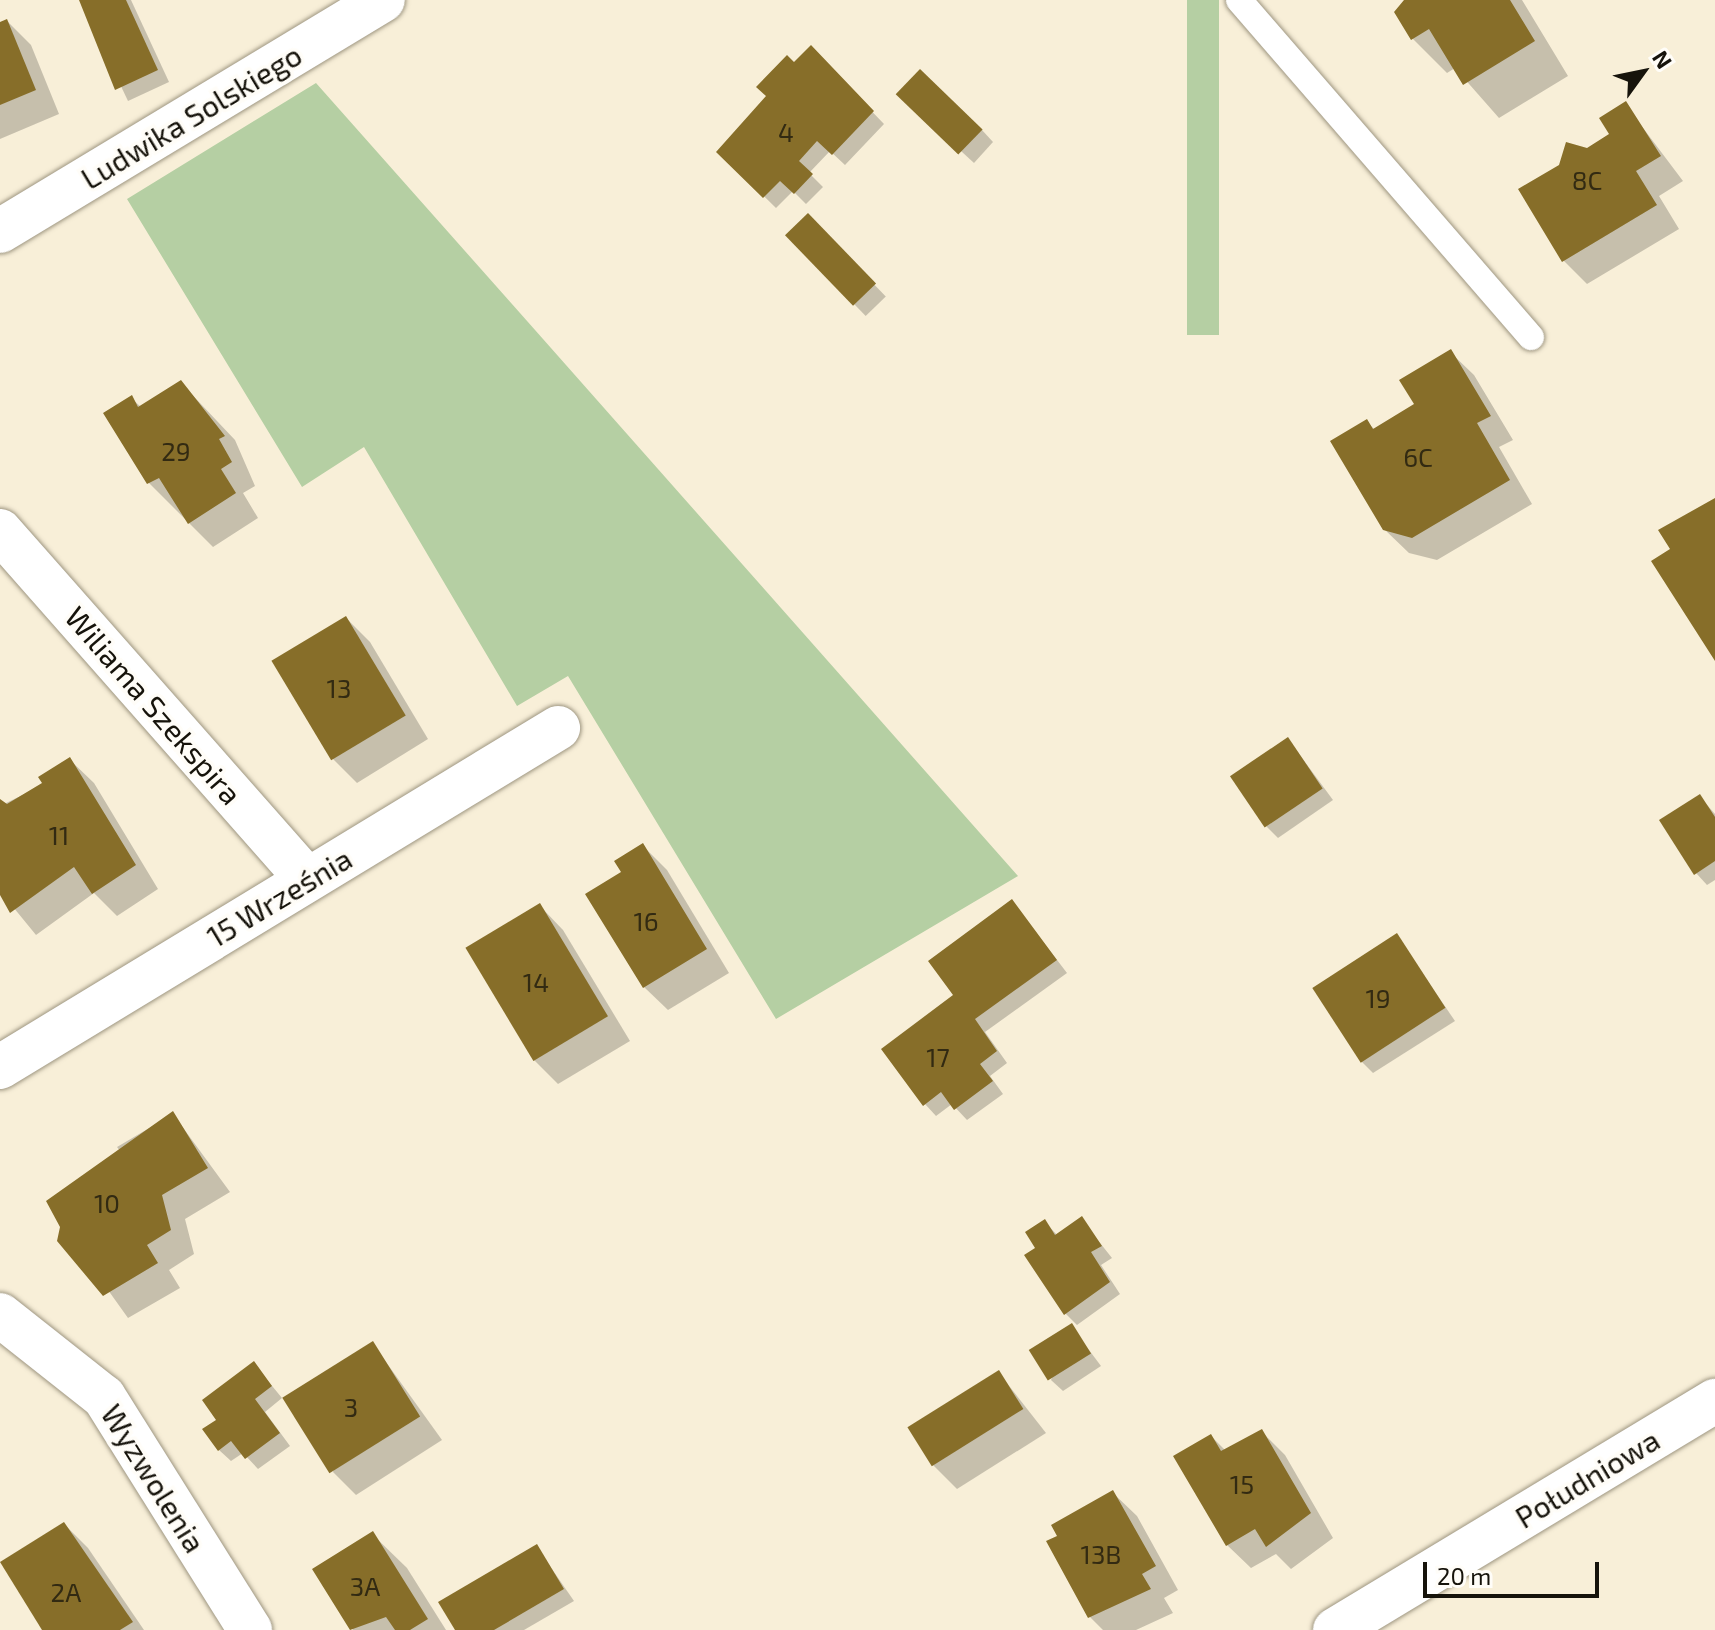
<!DOCTYPE html>
<html>
<head>
<meta charset="utf-8">
<style>
  body { margin:0 }
  #map { position:relative; width:1715px; height:1630px; overflow:hidden; background:#f8efd8; font-family:"Exo 2",sans-serif }
  div>[style] { position:absolute }
  .green>* { inset:0; background:#b5cfa3; transform-origin:0 0 }
  .shadow>* { inset:0; background:#0003; transform-origin:0 0 }
  .building>* { inset:0; background:#876e29; transform-origin:0 0 }
  .roads { filter:drop-shadow(0 0 2px #9e9681) drop-shadow(0 0 2px #9e9681) }
  .lane>* { height:26px; margin:-13px; padding:0 13px; transform-origin:13px; border-radius:13px; background:#fff }
  .street>* { height:44px; margin:-22px; padding:0 22px; transform-origin:22px; border-radius:22px; background:#fff }
  span { translate:-50% -50%; white-space:nowrap; text-align:center; line-height:1.15; -webkit-text-stroke:7px #fffdf8; paint-order:stroke }
  .number-label { font-size:26px; color:#322a12 }
  .number-label span { -webkit-text-stroke-width:0 }
  .street-label { font-size:30px; color:#16130b }
  .north { position:absolute; left:1603px; top:32px; width:80px; height:80px; -webkit-text-stroke:6px #fffdf8; paint-order:stroke; rotate:57deg; font-size:22px; font-weight:700; line-height:32px; text-align:center; color:#16130b }
  .north::after { content:''; display:block; margin:auto; width:28px; height:36px; background:#16130b; clip-path:polygon(50% 0,100% 100%,50% 72%,0 100%) }
  .scale { position:absolute; left:1423px; top:1562px; width:176px; height:36px; box-sizing:border-box; border:4px solid #16130b; border-top:0; padding-left:10px; font-size:24px; line-height:28px; white-space:nowrap; color:#16130b; -webkit-text-stroke:6px #fffdf8; paint-order:stroke }
</style>
</head>
<body>
<div id="map">
  <div class="green">
    <div style="left:1187px;top:0;width:32px;height:335px"></div>
    <div style="clip-path:polygon(316px 83px,543px 339px,1018px 876px,776px 1019px,568px 676px,517px 706px,364px 447px,302px 487px,127px 199px)"></div>
  </div>
  <div class="shadow">
    <div style="clip-path:polygon(80px 0,131px 0,169px 82px,128px 101px)"></div>
    <div style="clip-path:polygon(1404px 0,1522px 0,1568px 76px,1499px 118px,1455px 68px,1447px 73px,1413px 39px)"></div>
    <div style="clip-path:polygon(7px 21px,31px 45px,59px 114px,0 139px,0 24px)"></div>
    <div style="clip-path:polygon(811px 48px,884px 124px,845px 165px,830px 151px,809px 173px,823px 187px,806px 204px,793px 191px,776px 208px,719px 152px)"></div>
    <div style="clip-path:polygon(1625px 104px,1683px 181px,1659px 196px,1679px 229px,1587px 284px,1564px 261px,1587px 150px,1611px 135px)"></div>
    <div style="clip-path:polygon(911px 105px,982px 130px,993px 142px,974px 163px)"></div>
    <div style="left:808px;top:216px;width:112px;height:28px;rotate:46deg"></div>
    <div style="clip-path:polygon(1450px 352px,1474px 375px,1513px 440px,1499px 447px,1532px 504px,1437px 560px,1409px 553px,1384px 529px,1367px 422px,1375px 430px,1417px 405px)"></div>
    <div style="clip-path:polygon(181px 383px,235px 440px,255px 486px,243px 493px,258px 518px,213px 547px,149px 483px,131px 398px,141px 407px)"></div>
    <div style="clip-path:polygon(346px 618px,370px 642px,428px 739px,357px 783px,333px 759px,274px 662px)"></div>
    <div style="clip-path:polygon(1288px 739px,1333px 800px,1278px 838px,1266px 826px)"></div>
    <div style="clip-path:polygon(70px 760px,94px 783px,158px 889px,117px 916px,94px 893px,36px 935px,0 891px,0 806px,45px 784px)"></div>
    <div style="clip-path:polygon(1700px 797px,1715px 814px,1715px 880px,1707px 885px,1696px 873px)"></div>
    <div style="clip-path:polygon(643px 846px,667px 870px,729px 973px,668px 1010px,644px 987px,624px 873px)"></div>
    <div style="clip-path:polygon(1012px 901px,1067px 973px,985px 1032px,1007px 1063px,990px 1076px,1003px 1094px,967px 1120px,952px 1104px,936px 1116px,925px 1104px,956px 996px)"></div>
    <div style="clip-path:polygon(540px 906px,563px 930px,630px 1041px,558px 1084px,534px 1060px)"></div>
    <div style="clip-path:polygon(1397px 936px,1455px 1021px,1373px 1073px,1361px 1061px)"></div>
    <div style="clip-path:polygon(173px 1114px,230px 1192px,185px 1219px,194px 1254px,169px 1270px,180px 1288px,128px 1318px,63px 1227px,123px 1155px,117px 1147px)"></div>
    <div style="clip-path:polygon(1081px 1219px,1112px 1258px,1101px 1265px,1120px 1294px,1077px 1325px,1065px 1313px,1045px 1222px,1058px 1236px)"></div>
    <div style="clip-path:polygon(1071px 1326px,1101px 1366px,1063px 1391px,1051px 1380px)"></div>
    <div style="clip-path:polygon(373px 1344px,442px 1440px,356px 1495px,333px 1472px)"></div>
    <div style="clip-path:polygon(254px 1364px,282px 1398px,265px 1412px,290px 1446px,258px 1469px,243px 1453px,231px 1461px,219px 1450px,219px 1420px)"></div>
    <div style="clip-path:polygon(999px 1373px,1046px 1433px,957px 1489px,933px 1465px)"></div>
    <div style="clip-path:polygon(1261px 1431px,1285px 1455px,1333px 1538px,1291px 1569px,1276px 1554px,1251px 1568px,1227px 1545px,1211px 1436px,1226px 1451px)"></div>
    <div style="clip-path:polygon(1113px 1493px,1137px 1516px,1178px 1590px,1164px 1598px,1173px 1613px,1136px 1630px,1103px 1630px,1089px 1616px)"></div>
    <div style="clip-path:polygon(64px 1524px,88px 1548px,144px 1630px,44px 1630px)"></div>
    <div style="clip-path:polygon(372px 1534px,407px 1568px,446px 1630px,353px 1630px,315px 1570px)"></div>
    <div style="clip-path:polygon(536px 1546px,574px 1601px,524px 1630px,457px 1630px)"></div>
  </div>
  <div class="building">
    <div style="clip-path:polygon(79px 0,126px 0,158px 70px,115px 90px)"></div>
    <div style="clip-path:polygon(1404px 0,1510px 0,1535px 41px,1463px 85px,1429px 29px,1411px 40px,1394px 12px)"></div>
    <div style="clip-path:polygon(7px 19px,36px 90px,0 105px,0 22px)"></div>
    <div style="clip-path:polygon(811px 45px,874px 111px,832px 155px,817px 141px,799px 161px,813px 174px,794px 194px,780px 181px,763px 198px,716px 152px,766px 96px,756px 87px,787px 55px,794px 62px)"></div>
    <div style="left:920px;top:69px;width:87px;height:35px;rotate:44deg"></div>
    <div style="clip-path:polygon(1626px 101px,1661px 156px,1636px 171px,1657px 205px,1562px 262px,1518px 189px,1559px 165px,1566px 142px,1587px 148px,1609px 134px,1599px 118px)"></div>
    <div style="left:808px;top:213px;width:98px;height:32px;rotate:46deg"></div>
    <div style="clip-path:polygon(1451px 349px,1491px 416px,1477px 423px,1510px 480px,1412px 538px,1383px 530px,1330px 441px,1367px 419px,1373px 429px,1414px 404px,1399px 380px)"></div>
    <div style="clip-path:polygon(181px 380px,225px 436px,219px 439px,232px 462px,221px 469px,236px 493px,188px 524px,159px 478px,147px 484px,103px 413px,132px 395px,138px 407px)"></div>
    <div style="clip-path:polygon(1715px 498px,1715px 661px,1651px 561px,1670px 549px,1658px 530px)"></div>
    <div style="left:346px;top:616px;width:116px;height:87px;rotate:59deg"></div>
    <div style="left:1288px;top:737px;width:62px;height:70px;rotate:56deg"></div>
    <div style="clip-path:polygon(70px 757px,136px 865px,92px 894px,74px 867px,10px 913px,0 895px,0 799px,7px 804px,42px 783px,38px 777px)"></div>
    <div style="clip-path:polygon(1700px 794px,1715px 817px,1715px 861px,1694px 875px,1659px 820px)"></div>
    <div style="clip-path:polygon(643px 843px,707px 949px,643px 988px,585px 894px,621px 872px,614px 861px)"></div>
    <div style="clip-path:polygon(1012px 899px,1057px 960px,975px 1019px,997px 1051px,980px 1064px,993px 1081px,954px 1110px,941px 1092px,923px 1106px,881px 1049px,953px 995px,928px 961px)"></div>
    <div style="left:540px;top:903px;width:132px;height:87px;rotate:59deg"></div>
    <div style="left:1397px;top:933px;width:89px;height:101px;rotate:57deg"></div>
    <div style="clip-path:polygon(173px 1111px,208px 1168px,162px 1195px,171px 1230px,147px 1245px,158px 1263px,103px 1296px,57px 1241px,60px 1227px,46px 1201px)"></div>
    <div style="clip-path:polygon(1082px 1216px,1102px 1246px,1091px 1252px,1110px 1282px,1064px 1315px,1024px 1255px,1035px 1248px,1025px 1232px,1045px 1219px,1055px 1235px)"></div>
    <div style="left:1072px;top:1323px;width:36px;height:51px;rotate:58deg"></div>
    <div style="left:373px;top:1341px;width:89px;height:107px;rotate:58deg"></div>
    <div style="clip-path:polygon(254px 1361px,272px 1386px,255px 1399px,280px 1433px,245px 1459px,231px 1441px,218px 1451px,202px 1429px,216px 1420px,202px 1400px)"></div>
    <div style="left:999px;top:1370px;width:46px;height:108px;rotate:58deg"></div>
    <div style="clip-path:polygon(1262px 1429px,1311px 1513px,1266px 1547px,1255px 1529px,1226px 1546px,1173px 1456px,1211px 1434px,1221px 1451px)"></div>
    <div style="clip-path:polygon(1113px 1490px,1156px 1566px,1142px 1574px,1151px 1589px,1088px 1618px,1046px 1541px,1057px 1536px,1051px 1525px)"></div>
    <div style="clip-path:polygon(64px 1522px,133px 1622px,120px 1630px,42px 1630px,0 1562px)"></div>
    <div style="clip-path:polygon(373px 1531px,428px 1619px,410px 1630px,395px 1630px,386px 1617px,350px 1630px,312px 1569px)"></div>
    <div style="clip-path:polygon(537px 1544px,564px 1589px,494px 1630px,455px 1630px,438px 1602px)"></div>
  </div>
  <div class="roads">
    <div class="lane">
      <div style="left:1239px;top:0;width:446px;rotate:49.1deg"></div>
    </div>
    <div class="street">
      <div style="left:0;top:231px;width:447px;rotate:-31.1deg"></div>
      <div style="left:0;top:531px;width:464px;rotate:48.6deg"></div>
      <div style="left:0;top:1067px;width:653px;rotate:-31.28deg"></div>
      <div style="left:0;top:1315px;width:132px;rotate:38.3deg"></div>
      <div style="left:104px;top:1397px;width:275px;rotate:57.9deg"></div>
      <div style="left:1335px;top:1630px;width:444px;rotate:-31.1deg"></div>
    </div>
  </div>
  <div class="number-label">
    <span style="left:786px;top:132px">4</span>
    <span style="left:1587px;top:180px">8C</span>
    <span style="left:176px;top:451px">29</span>
    <span style="left:1418px;top:457px">6C</span>
    <span style="left:339px;top:688px">13</span>
    <span style="left:59px;top:835px">11</span>
    <span style="left:646px;top:921px">16</span>
    <span style="left:536px;top:982px">14</span>
    <span style="left:1378px;top:998px">19</span>
    <span style="left:938px;top:1057px">17</span>
    <span style="left:107px;top:1203px">10</span>
    <span style="left:351px;top:1407px">3</span>
    <span style="left:1242px;top:1484px">15</span>
    <span style="left:1101px;top:1554px">13B</span>
    <span style="left:365px;top:1586px">3A</span>
    <span style="left:66px;top:1592px">2A</span>
  </div>
  <div class="street-label">
    <span style="left:191px;top:116px;rotate:-31deg">Ludwika Solskiego</span>
    <span style="left:154px;top:705px;rotate:49deg">Wiliama Szekspira</span>
    <span style="left:279px;top:897px;rotate:-31deg">15 Września</span>
    <span style="left:154px;top:1478px;rotate:58deg">Wyzwolenia</span>
    <span style="left:1587px;top:1478px;rotate:-31deg">Południowa</span>
  </div>
  <div class="north">N</div>
  <div class="scale">20 m</div>
</div>
</body>
</html>
